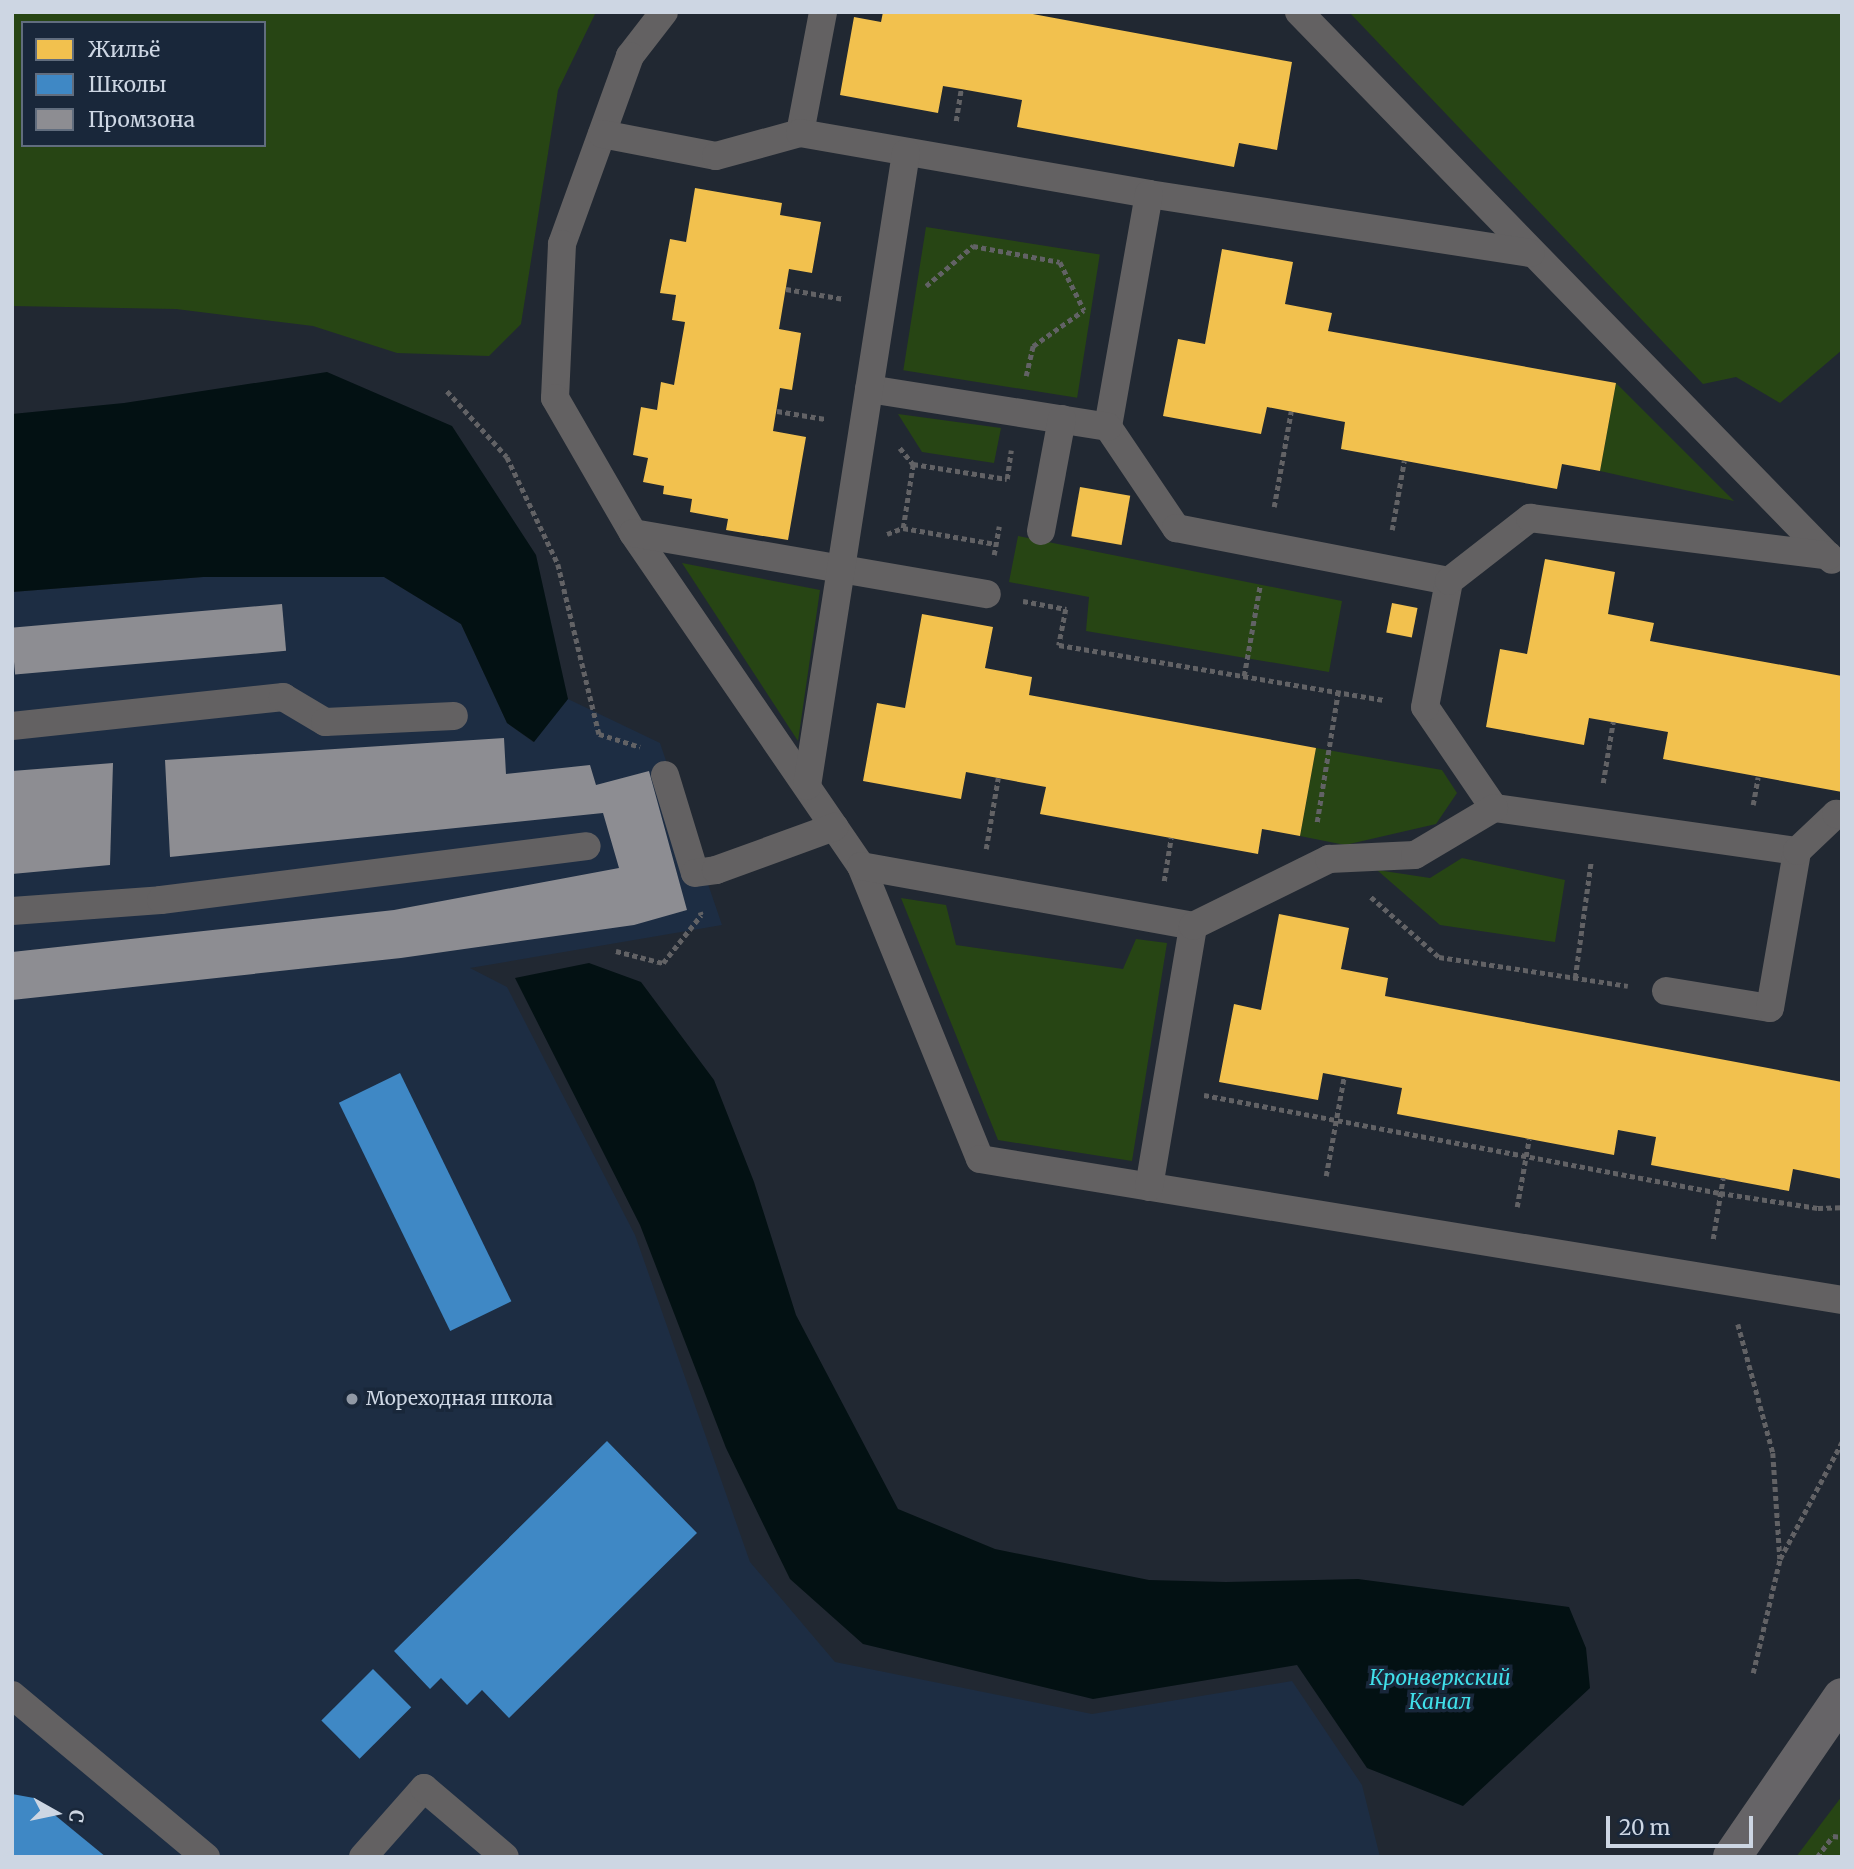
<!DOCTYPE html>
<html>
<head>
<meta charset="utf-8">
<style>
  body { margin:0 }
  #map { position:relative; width:1854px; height:1869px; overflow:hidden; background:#212832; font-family:Merriweather,serif }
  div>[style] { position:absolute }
  .built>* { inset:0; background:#1d2d43 }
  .green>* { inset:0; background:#274514; transform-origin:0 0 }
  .water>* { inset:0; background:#031113 }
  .homes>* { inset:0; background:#f2c14e; transform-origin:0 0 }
  .schools>* { inset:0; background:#3f88c5; transform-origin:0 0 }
  .industry>* { inset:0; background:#8d8d92; transform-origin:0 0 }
  .path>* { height:4.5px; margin-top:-2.25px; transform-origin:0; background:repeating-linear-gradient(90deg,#626265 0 5px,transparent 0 8.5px) }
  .service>* { height:28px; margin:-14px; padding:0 14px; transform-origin:14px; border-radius:14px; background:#636162 }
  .secondary>* { height:38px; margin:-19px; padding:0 19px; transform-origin:19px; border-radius:19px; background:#666467 }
  .dots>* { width:19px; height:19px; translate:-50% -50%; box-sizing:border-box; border:4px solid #19273a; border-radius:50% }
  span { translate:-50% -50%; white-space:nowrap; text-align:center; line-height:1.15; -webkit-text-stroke:7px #19273a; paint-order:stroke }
  .poi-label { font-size:19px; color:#cdd6e3 }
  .left { translate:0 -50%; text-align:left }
  .water-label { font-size:21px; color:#40dfe9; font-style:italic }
  .frame { position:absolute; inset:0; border:14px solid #cdd6e3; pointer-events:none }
  .legend { position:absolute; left:21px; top:21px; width:245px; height:126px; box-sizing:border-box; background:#19273a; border:2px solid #616d7e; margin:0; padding:9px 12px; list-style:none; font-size:21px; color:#cdd6e3 }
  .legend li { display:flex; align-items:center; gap:14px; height:35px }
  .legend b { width:35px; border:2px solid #616d7e }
  .north { position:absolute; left:21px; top:1778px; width:70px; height:70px; -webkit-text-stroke:5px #19273a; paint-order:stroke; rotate:99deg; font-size:19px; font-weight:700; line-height:28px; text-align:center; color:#cdd6e3 }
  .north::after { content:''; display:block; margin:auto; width:24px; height:32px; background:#cdd6e3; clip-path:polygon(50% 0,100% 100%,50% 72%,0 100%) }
  .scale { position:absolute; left:1606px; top:1816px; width:147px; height:32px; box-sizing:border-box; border:4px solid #cdd6e3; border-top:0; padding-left:9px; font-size:21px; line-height:24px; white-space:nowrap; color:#cdd6e3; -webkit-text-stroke:5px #19273a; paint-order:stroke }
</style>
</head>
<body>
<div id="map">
  <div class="built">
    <div style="clip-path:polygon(203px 577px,384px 577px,461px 624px,507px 723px,533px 742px,568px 699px,660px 743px,722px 925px,470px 968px,507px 987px,635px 1235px,750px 1562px,835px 1662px,1092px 1714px,1292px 1681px,1362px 1785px,1380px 1857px,12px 1857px,12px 592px)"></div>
  </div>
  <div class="green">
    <div style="clip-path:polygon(evenodd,12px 12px,596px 12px,558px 90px,521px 324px,489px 356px,397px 353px,313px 326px,176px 309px,12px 306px,12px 12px,23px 23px,264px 23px,264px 145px,23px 145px,23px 23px)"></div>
    <div style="clip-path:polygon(1349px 12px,1842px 12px,1842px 350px,1780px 403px,1736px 377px,1703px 384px)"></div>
    <div style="left:926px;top:227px;width:176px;height:145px;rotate:9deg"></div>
    <div style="clip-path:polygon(1616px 383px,1734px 501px,1600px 471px)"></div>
    <div style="clip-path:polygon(898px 414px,1001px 428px,994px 463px,922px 452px)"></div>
    <div style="clip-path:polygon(1018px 536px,1342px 601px,1329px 672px,1086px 631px,1089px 597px,1009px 582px)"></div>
    <div style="clip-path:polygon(682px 563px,820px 590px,798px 741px)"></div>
    <div style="clip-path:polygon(1316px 748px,1442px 770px,1457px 793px,1436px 824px,1345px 845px,1300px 836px)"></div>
    <div style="clip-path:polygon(1462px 858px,1565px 880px,1555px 942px,1440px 925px,1377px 870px,1430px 878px)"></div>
    <div style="clip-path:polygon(901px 898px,946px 905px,956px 945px,1123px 969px,1136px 939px,1167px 943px,1132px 1161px,998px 1140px)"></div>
    <div style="clip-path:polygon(1842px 1796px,1842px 1857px,1796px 1857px)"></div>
  </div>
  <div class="water">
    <div style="clip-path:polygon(327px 372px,452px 426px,536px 555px,568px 699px,534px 742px,507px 723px,461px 624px,384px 577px,203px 577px,12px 592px,12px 414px,124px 403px)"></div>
    <div style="clip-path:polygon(589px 963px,641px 982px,714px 1080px,754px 1182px,796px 1315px,898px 1509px,995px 1549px,1149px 1580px,1226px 1582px,1358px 1579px,1569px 1607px,1586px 1648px,1590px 1688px,1463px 1806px,1367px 1768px,1297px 1665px,1093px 1699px,863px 1644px,790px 1579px,726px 1448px,640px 1225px,515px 978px)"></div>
  </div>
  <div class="homes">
    <div style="clip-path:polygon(883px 12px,1022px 12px,1292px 62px,1277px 150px,1239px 143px,1234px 167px,1017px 127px,1022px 100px,961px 89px,943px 86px,938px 113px,840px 95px,854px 17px,881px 22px)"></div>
    <div style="clip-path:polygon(695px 188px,782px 203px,780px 215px,821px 222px,812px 273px,789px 269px,779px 329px,801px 333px,792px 390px,780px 388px,773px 431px,806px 437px,788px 540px,726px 530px,728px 519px,690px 512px,692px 499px,663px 494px,664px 486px,643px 482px,648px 458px,633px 455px,641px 407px,657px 410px,661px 382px,674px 385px,685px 322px,672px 320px,676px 295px,660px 293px,670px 239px,686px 242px)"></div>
    <div style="clip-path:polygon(1222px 249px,1293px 262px,1285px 304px,1332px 313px,1328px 331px,1616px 383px,1600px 471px,1562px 464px,1557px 489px,1341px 449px,1345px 422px,1267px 407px,1261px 434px,1163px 416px,1178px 339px,1205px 344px)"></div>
    <div style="left:1080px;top:487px;width:51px;height:50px;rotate:10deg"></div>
    <div style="clip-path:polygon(1545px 559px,1615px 572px,1608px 614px,1654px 623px,1650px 641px,1842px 676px,1842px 792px,1663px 759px,1668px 732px,1589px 718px,1584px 745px,1486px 727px,1500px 649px,1527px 654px)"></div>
    <div style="left:1392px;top:603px;width:26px;height:30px;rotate:11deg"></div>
    <div style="clip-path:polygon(922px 614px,993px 627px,985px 668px,1032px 677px,1029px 695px,1316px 748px,1300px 836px,1262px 829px,1258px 854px,1040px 814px,1046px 787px,966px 772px,961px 799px,863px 781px,877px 703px,905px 708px)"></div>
    <div style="clip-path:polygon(1279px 914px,1349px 928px,1341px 969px,1388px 978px,1385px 996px,1842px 1082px,1842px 1179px,1793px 1169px,1789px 1191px,1651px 1165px,1656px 1137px,1618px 1130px,1614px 1155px,1397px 1114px,1402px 1088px,1323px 1073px,1318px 1100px,1219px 1082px,1234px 1004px,1261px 1010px)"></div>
  </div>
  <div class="schools">
    <div style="left:400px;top:1073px;width:254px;height:68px;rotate:64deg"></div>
    <div style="clip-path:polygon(607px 1441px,697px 1533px,509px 1718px,482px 1690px,467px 1705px,441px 1678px,430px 1689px,394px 1651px)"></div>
    <div style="left:373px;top:1669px;width:54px;height:73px;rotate:45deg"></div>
    <div style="clip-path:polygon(12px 1794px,34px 1798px,106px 1857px,12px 1857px)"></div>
  </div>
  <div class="industry">
    <div style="left:282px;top:604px;width:47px;height:272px;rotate:85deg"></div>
    <div style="clip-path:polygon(504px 738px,506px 774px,590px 765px,596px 785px,649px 771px,687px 910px,634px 925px,401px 958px,12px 1000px,12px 952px,394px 910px,619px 868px,603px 813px,170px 857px,165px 760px)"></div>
    <div style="clip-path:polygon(113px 763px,110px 865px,12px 874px,12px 771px)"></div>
  </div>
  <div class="path">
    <div style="left:956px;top:121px;width:32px;rotate:-81deg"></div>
    <div style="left:926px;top:286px;width:62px;rotate:-40.4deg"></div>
    <div style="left:973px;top:246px;width:88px;rotate:10.4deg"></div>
    <div style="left:1060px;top:262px;width:54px;rotate:63.4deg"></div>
    <div style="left:786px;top:289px;width:59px;rotate:9.8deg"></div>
    <div style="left:1026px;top:376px;width:31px;rotate:-77deg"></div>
    <div style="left:1033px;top:346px;width:62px;rotate:-35.2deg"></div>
    <div style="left:447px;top:391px;width:89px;rotate:47.7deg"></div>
    <div style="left:507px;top:457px;width:119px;rotate:64.5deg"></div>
    <div style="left:558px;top:564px;width:175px;rotate:76.4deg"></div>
    <div style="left:599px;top:734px;width:43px;rotate:17.6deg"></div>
    <div style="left:777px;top:411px;width:49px;rotate:9.5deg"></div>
    <div style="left:900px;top:448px;width:21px;rotate:51deg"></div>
    <div style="left:913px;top:464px;width:95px;rotate:9.1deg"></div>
    <div style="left:1007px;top:479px;width:29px;rotate:-82deg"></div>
    <div style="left:1274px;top:507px;width:97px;rotate:-79.9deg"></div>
    <div style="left:903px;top:528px;width:65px;rotate:-81.1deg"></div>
    <div style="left:1392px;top:530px;width:70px;rotate:-80.1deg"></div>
    <div style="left:887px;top:534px;width:17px;rotate:-21deg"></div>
    <div style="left:903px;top:528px;width:94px;rotate:9.8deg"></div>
    <div style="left:994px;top:555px;width:29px;rotate:-80deg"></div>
    <div style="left:1023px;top:601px;width:44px;rotate:10.5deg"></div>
    <div style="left:1066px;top:609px;width:37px;rotate:101deg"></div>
    <div style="left:1059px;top:645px;width:331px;rotate:9.6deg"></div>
    <div style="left:1244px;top:676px;width:92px;rotate:-80deg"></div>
    <div style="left:1603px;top:783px;width:62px;rotate:-80.7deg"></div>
    <div style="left:1753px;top:805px;width:28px;rotate:-80deg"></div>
    <div style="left:1317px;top:822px;width:132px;rotate:-80.8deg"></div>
    <div style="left:986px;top:849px;width:72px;rotate:-80.4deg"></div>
    <div style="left:1164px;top:881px;width:44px;rotate:-80.8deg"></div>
    <div style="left:1371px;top:897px;width:91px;rotate:41.4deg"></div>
    <div style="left:1439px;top:957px;width:191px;rotate:8.7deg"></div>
    <div style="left:616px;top:951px;width:49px;rotate:14.3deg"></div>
    <div style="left:663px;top:963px;width:61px;rotate:-51.6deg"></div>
    <div style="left:701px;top:915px;width:3px;rotate:-108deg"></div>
    <div style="left:1575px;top:978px;width:118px;rotate:-82.2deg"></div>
    <div style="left:1204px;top:1095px;width:525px;rotate:10.75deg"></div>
    <div style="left:1720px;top:1193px;width:99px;rotate:8.7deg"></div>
    <div style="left:1818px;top:1208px;width:24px;rotate:-2deg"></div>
    <div style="left:1326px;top:1176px;width:101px;rotate:-79.7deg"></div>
    <div style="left:1517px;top:1207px;width:69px;rotate:-80deg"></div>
    <div style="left:1713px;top:1239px;width:62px;rotate:-80.7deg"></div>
    <div style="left:1738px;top:1324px;width:134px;rotate:74.8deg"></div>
    <div style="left:1773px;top:1453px;width:106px;rotate:86.2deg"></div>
    <div style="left:1753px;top:1673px;width:117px;rotate:-76.7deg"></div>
    <div style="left:1780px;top:1559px;width:132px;rotate:-62.1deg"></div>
    <div style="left:1817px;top:1857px;width:26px;rotate:-53deg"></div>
    <div style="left:1833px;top:1836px;width:9px;rotate:6deg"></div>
  </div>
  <div class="service">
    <div style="left:664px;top:12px;width:56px;rotate:127.7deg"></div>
    <div style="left:630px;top:56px;width:200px;rotate:109.9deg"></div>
    <div style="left:562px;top:244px;width:154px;rotate:92.6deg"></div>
    <div style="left:555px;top:398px;width:156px;rotate:60deg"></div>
    <div style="left:633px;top:533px;width:404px;rotate:55.6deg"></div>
    <div style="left:861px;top:866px;width:316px;rotate:67.9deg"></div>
    <div style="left:980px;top:1159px;width:873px;rotate:9.29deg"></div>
    <div style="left:1299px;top:12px;width:764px;rotate:45.79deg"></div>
    <div style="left:800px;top:133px;width:123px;rotate:-79.2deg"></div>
    <div style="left:602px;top:134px;width:116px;rotate:10.9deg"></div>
    <div style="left:716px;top:156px;width:87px;rotate:-15.3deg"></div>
    <div style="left:800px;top:133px;width:354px;rotate:9.9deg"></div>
    <div style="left:1149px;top:194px;width:386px;rotate:8.8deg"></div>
    <div style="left:1149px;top:194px;width:237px;rotate:100deg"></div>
    <div style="left:1108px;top:427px;width:122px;rotate:56deg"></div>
    <div style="left:1176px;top:528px;width:278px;rotate:11deg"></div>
    <div style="left:869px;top:389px;width:242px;rotate:9deg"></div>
    <div style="left:1041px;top:531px;width:114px;rotate:-79.4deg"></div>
    <div style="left:633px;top:533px;width:359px;rotate:9.8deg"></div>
    <div style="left:12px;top:726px;width:273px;rotate:-6.1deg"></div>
    <div style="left:283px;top:697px;width:49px;rotate:30.8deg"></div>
    <div style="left:325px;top:722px;width:129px;rotate:-2.7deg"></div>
    <div style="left:665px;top:775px;width:102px;rotate:73deg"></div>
    <div style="left:695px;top:873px;width:21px;rotate:-8deg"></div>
    <div style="left:716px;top:870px;width:126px;rotate:-20deg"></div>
    <div style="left:807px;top:786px;width:641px;rotate:-81.11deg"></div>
    <div style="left:1797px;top:851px;width:306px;rotate:-171.9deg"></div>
    <div style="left:1494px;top:808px;width:122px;rotate:-124.3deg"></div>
    <div style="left:1425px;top:707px;width:128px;rotate:-79.2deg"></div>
    <div style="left:1449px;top:581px;width:103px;rotate:-37.9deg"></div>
    <div style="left:1530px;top:518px;width:301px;rotate:7.2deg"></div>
    <div style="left:861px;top:866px;width:337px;rotate:10.2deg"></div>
    <div style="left:12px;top:911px;width:149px;rotate:-4.2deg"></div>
    <div style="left:161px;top:900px;width:429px;rotate:-7.2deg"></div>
    <div style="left:1666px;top:991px;width:105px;rotate:9.3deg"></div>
    <div style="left:1770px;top:1008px;width:159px;rotate:-80.2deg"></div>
    <div style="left:1797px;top:851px;width:54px;rotate:-43.5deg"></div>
    <div style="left:1836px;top:814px;width:6px;rotate:9deg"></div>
    <div style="left:1149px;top:1187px;width:265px;rotate:-80.4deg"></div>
    <div style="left:1193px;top:926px;width:152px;rotate:-26.2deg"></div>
    <div style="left:1329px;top:859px;width:86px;rotate:-2.7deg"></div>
    <div style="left:1415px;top:855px;width:92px;rotate:-30.7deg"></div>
    <div style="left:12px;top:1695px;width:253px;rotate:39.9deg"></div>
    <div style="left:363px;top:1857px;width:92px;rotate:-48.5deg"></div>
    <div style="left:424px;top:1788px;width:106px;rotate:40.4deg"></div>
  </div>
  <div class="secondary">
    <div style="left:1732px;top:1857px;width:194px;rotate:-55.5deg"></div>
  </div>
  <div class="dots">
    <div style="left:352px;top:1399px;background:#9199a5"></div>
  </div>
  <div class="poi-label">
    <span class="left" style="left:366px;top:1399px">Мореходная школа</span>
  </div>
  <div class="water-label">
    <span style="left:1440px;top:1690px">Кронверкский<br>Канал</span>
  </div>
  <div class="frame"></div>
  <ul class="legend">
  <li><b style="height:19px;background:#f2c14e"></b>Жильё</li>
  <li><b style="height:19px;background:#3f88c5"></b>Школы</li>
  <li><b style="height:19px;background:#8d8d92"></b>Промзона</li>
  </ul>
  <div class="north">С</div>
  <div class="scale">20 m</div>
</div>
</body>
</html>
